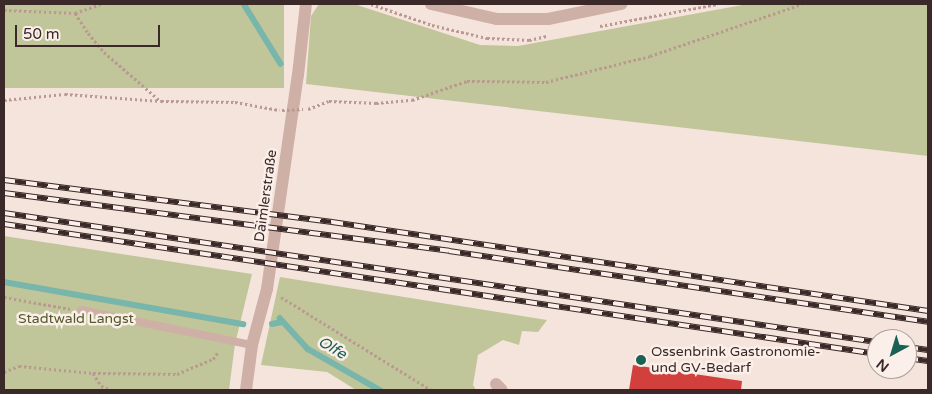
<!DOCTYPE html>
<html>
<head>
<meta charset="utf-8">
<style>
  body { margin:0 }
  #map { position:relative; width:932px; height:394px; overflow:hidden; background:#f5e4dc; font-family:"Varela Round",sans-serif }
  div>[style] { position:absolute }
  .green>* { inset:0; background:#c1c59a; transform-origin:0 0 }
  .stream>* { height:5.5px; margin:-2.75px; padding:0 2.75px; transform-origin:2.75px; border-radius:2.75px; background:#78b5aa }
  .building>* { inset:0; background:#d2403d }
  .path>* { height:3px; margin-top:-1.5px; transform-origin:0; background:repeating-linear-gradient(90deg,#ba9990 0 2.5px,transparent 0 5px) }
  .lane>* { height:8px; margin:-4px; padding:0 4px; transform-origin:4px; border-radius:4px; background:#ceb0a6 }
  .street>* { height:12px; margin:-6px; padding:0 6px; transform-origin:6px; border-radius:6px; background:#ceb0a6 }
  .rail>* { height:5.5px; margin-top:-2.75px; transform-origin:0; background:repeating-linear-gradient(90deg,#fbefe9 0 11px,#3a2928 0 22px); box-sizing:border-box; border-block:1px solid #3a2928 }
  .path-bridge>* { height:3px; margin-top:-1.5px; transform-origin:0; background:repeating-linear-gradient(90deg,#ba9990 0 2.5px,transparent 0 5px) }
  .dots>* { width:14px; height:14px; translate:-50% -50%; box-sizing:border-box; border:2px solid #fbefe9; border-radius:50% }
  span { translate:-50% -50%; white-space:nowrap; text-align:center; line-height:1.15; -webkit-text-stroke:5px #fbefe9; paint-order:stroke }
  .street-label { font-size:14px; color:#3a2928 }
  .park-label { font-size:14px; color:#545b29 }
  .poi-label { font-size:14px; color:#3a2928 }
  .left { translate:0 -50%; text-align:left }
  .water-label { font-size:15px; color:#196055; font-style:italic }
  .frame { position:absolute; inset:0; border:5px solid #3a2928; pointer-events:none }
  .north { position:absolute; left:867px; top:329px; width:50px; height:50px; box-sizing:border-box; background:#fbefe9; border:1px solid #aea09c; border-radius:50%; rotate:219deg; font-size:14px; font-weight:700; line-height:20px; text-align:center; color:#3a2928 }
  .north::after { content:''; display:block; margin:auto; width:18px; height:22px; background:#196055; clip-path:polygon(50% 0,100% 100%,50% 72%,0 100%) }
  .scale { position:absolute; left:15px; top:25px; width:145px; height:22px; box-sizing:border-box; border:2px solid #3a2928; border-top:0; padding-left:6px; font-size:15px; line-height:18px; white-space:nowrap; color:#3a2928; -webkit-text-stroke:4px #fbefe9; paint-order:stroke }
</style>
</head>
<body>
<div id="map">
  <div class="green">
    <div style="left:4px;top:4px;width:280px;height:84px"></div>
    <div style="clip-path:polygon(319px 4px,354px 4px,480px 45px,518px 46px,748px 4px,928px 4px,928px 156px,306px 84px,311px 16px)"></div>
    <div style="clip-path:polygon(4px 236px,252px 274px,235px 344px,229px 390px,4px 390px)"></div>
    <div style="clip-path:polygon(280px 277px,547px 320px,538px 332px,522px 331px,519px 345px,503px 340px,478px 355px,473px 385px,476px 390px,356px 390px,327px 372px,261px 365px)"></div>
  </div>
  <div class="stream">
    <div style="left:244px;top:4px;width:70px;rotate:58.3deg"></div>
    <div style="left:4px;top:282px;width:243px;rotate:10deg"></div>
    <div style="left:280px;top:318px;width:42px;rotate:47.9deg"></div>
    <div style="left:308px;top:349px;width:83px;rotate:29.7deg"></div>
    <div style="left:272px;top:324px;width:10px;rotate:-11deg"></div>
  </div>
  <div class="building">
    <div style="clip-path:polygon(633px 365px,742px 381px,741px 390px,629px 390px)"></div>
  </div>
  <div class="path">
    <div style="left:371px;top:4px;width:65px;rotate:19deg"></div>
    <div style="left:432px;top:25px;width:57px;rotate:13.3deg"></div>
    <div style="left:487px;top:38px;width:42px;rotate:2.7deg"></div>
    <div style="left:529px;top:40px;width:18px;rotate:-13deg"></div>
    <div style="left:4px;top:10px;width:71px;rotate:2.4deg"></div>
    <div style="left:75px;top:13px;width:28px;rotate:-19deg"></div>
    <div style="left:75px;top:13px;width:24px;rotate:57deg"></div>
    <div style="left:88px;top:33px;width:25px;rotate:50deg"></div>
    <div style="left:104px;top:52px;width:73px;rotate:41.1deg"></div>
    <div style="left:600px;top:26px;width:119px;rotate:-10.6deg"></div>
    <div style="left:4px;top:100px;width:61px;rotate:-5.6deg"></div>
    <div style="left:65px;top:94px;width:96px;rotate:4.2deg"></div>
    <div style="left:161px;top:101px;width:74px;rotate:0.8deg"></div>
    <div style="left:235px;top:102px;width:45px;rotate:10.3deg"></div>
    <div style="left:308px;top:109px;width:22px;rotate:-21deg"></div>
    <div style="left:329px;top:101px;width:47px;rotate:2.4deg"></div>
    <div style="left:376px;top:103px;width:36px;rotate:-5deg"></div>
    <div style="left:412px;top:100px;width:58px;rotate:-19.1deg"></div>
    <div style="left:467px;top:81px;width:79px;rotate:0.7deg"></div>
    <div style="left:546px;top:82px;width:107px;rotate:-14deg"></div>
    <div style="left:650px;top:56px;width:161px;rotate:-18.9deg"></div>
    <div style="left:4px;top:297px;width:67px;rotate:10.3deg"></div>
    <div style="left:281px;top:297px;width:176px;rotate:31.8deg"></div>
    <div style="left:4px;top:372px;width:16px;rotate:-22deg"></div>
    <div style="left:19px;top:366px;width:74px;rotate:5.4deg"></div>
    <div style="left:93px;top:373px;width:84px;rotate:0.7deg"></div>
    <div style="left:177px;top:374px;width:39px;rotate:-23deg"></div>
    <div style="left:213px;top:359px;width:9px;rotate:-54deg"></div>
    <div style="left:93px;top:373px;width:15px;rotate:58deg"></div>
    <div style="left:101px;top:386px;width:12px;rotate:20deg"></div>
  </div>
  <div class="lane">
    <div style="left:81px;top:310px;width:175px;rotate:11.6deg"></div>
  </div>
  <div class="street">
    <div style="left:431px;top:4px;width:68px;rotate:12.8deg"></div>
    <div style="left:497px;top:19px;width:51px"></div>
    <div style="left:548px;top:19px;width:75px;rotate:-11.6deg"></div>
    <div style="left:496px;top:384px;width:8px;rotate:45deg"></div>
    <div style="left:246px;top:390px;width:45px;rotate:-82.4deg"></div>
    <div style="left:252px;top:345px;width:58px;rotate:-75deg"></div>
    <div style="left:267px;top:289px;width:216px;rotate:-81.8deg"></div>
    <div style="left:298px;top:75px;width:71px;rotate:-83.6deg"></div>
  </div>
  <div class="rail">
    <div style="left:4px;top:180px;width:331px;rotate:7.3deg"></div>
    <div style="left:332px;top:222px;width:603px;rotate:8.49deg"></div>
    <div style="left:4px;top:193px;width:449px;rotate:7.4deg"></div>
    <div style="left:449px;top:251px;width:484px;rotate:8.4deg"></div>
    <div style="left:4px;top:213px;width:882px;rotate:8.41deg"></div>
    <div style="left:4px;top:224px;width:883px;rotate:8.47deg"></div>
    <div style="left:907px;top:347px;width:21px;rotate:8deg"></div>
    <div style="left:907px;top:358px;width:21px;rotate:8deg"></div>
  </div>
  <div class="path-bridge">
    <div style="left:282px;top:110px;width:21px;rotate:-3deg"></div>
  </div>
  <div class="dots">
    <div style="left:641px;top:360px;background:#196055"></div>
  </div>
  <div class="street-label">
    <span style="left:266px;top:196px;rotate:-82deg">Daimlerstraße</span>
  </div>
  <div class="park-label">
    <span style="left:76px;top:319px">Stadtwald Langst</span>
  </div>
  <div class="poi-label">
    <span class="left" style="left:651px;top:360px">Ossenbrink Gastronomie-<br>und GV-Bedarf</span>
  </div>
  <div class="water-label">
    <span style="left:332px;top:348px;rotate:31deg">Olfe</span>
  </div>
  <div class="frame"></div>
  <div class="north">N</div>
  <div class="scale">50 m</div>
</div>
</body>
</html>
